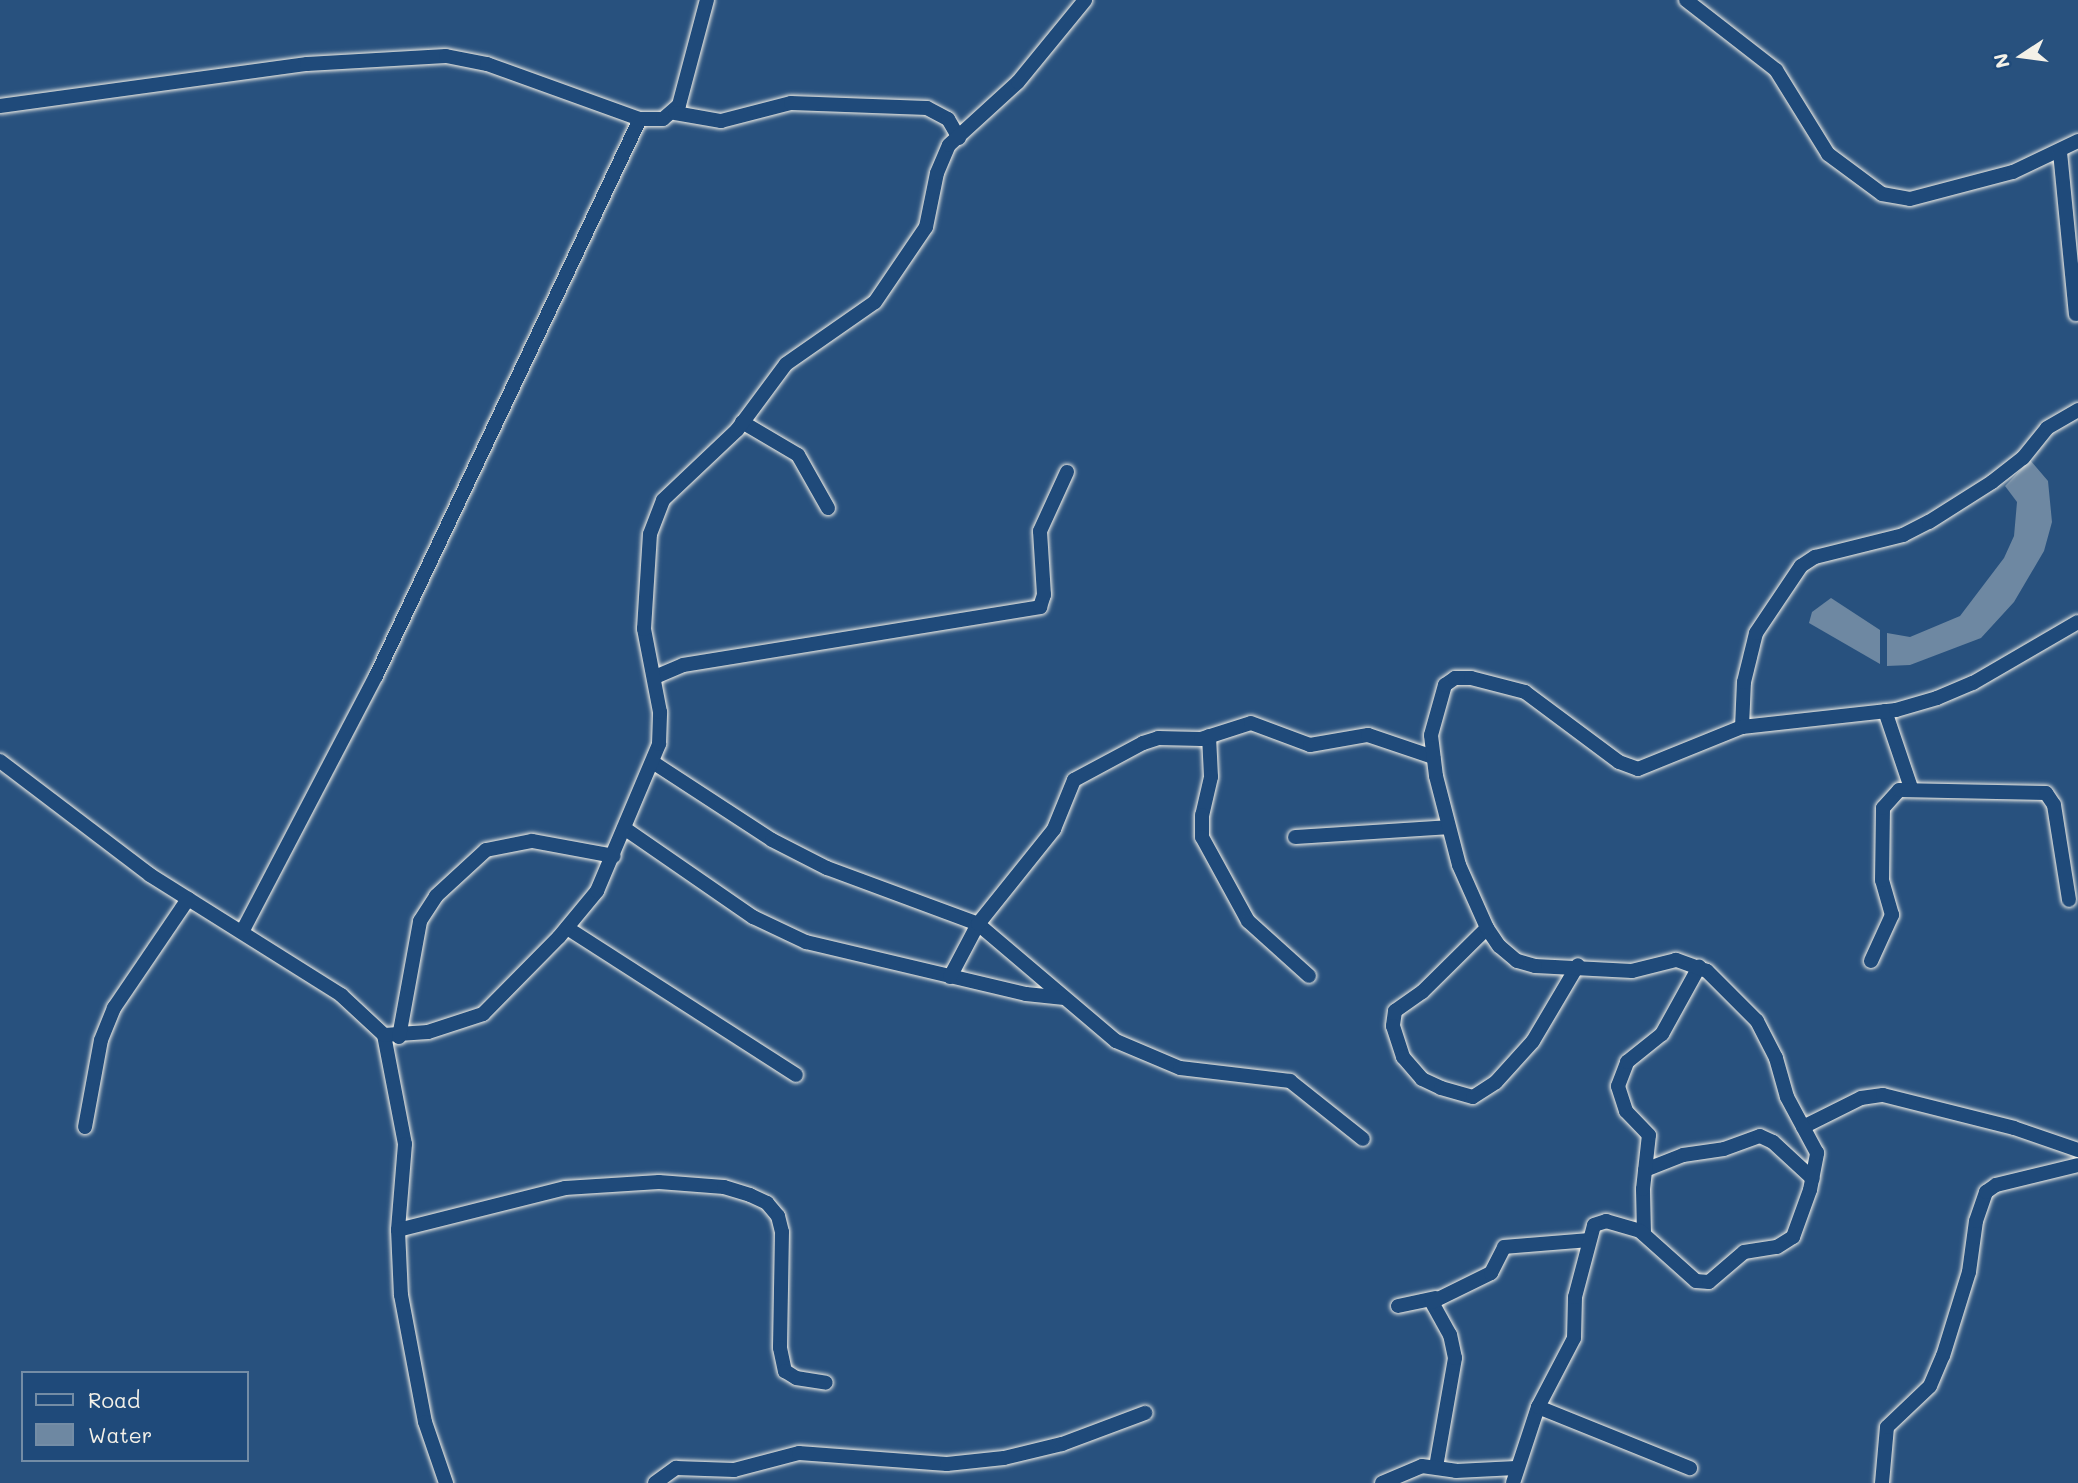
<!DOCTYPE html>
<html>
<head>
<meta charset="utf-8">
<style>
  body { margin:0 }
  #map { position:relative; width:2078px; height:1483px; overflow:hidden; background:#28517e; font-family:Mali,sans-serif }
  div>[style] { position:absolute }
  .water>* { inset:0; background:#6e88a2 }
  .roads { filter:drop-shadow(0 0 2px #f4f1e8) drop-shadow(0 0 2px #f4f1e8) }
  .minor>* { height:14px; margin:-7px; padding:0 7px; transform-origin:7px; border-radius:7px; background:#1f4a7a }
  span { translate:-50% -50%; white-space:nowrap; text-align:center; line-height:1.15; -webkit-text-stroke:5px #1f4a7a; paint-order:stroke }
  .legend { position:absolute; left:21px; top:1371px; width:228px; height:91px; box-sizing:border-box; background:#1f4a7a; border:2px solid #748da6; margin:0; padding:9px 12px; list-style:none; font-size:21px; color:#f4f1e8 }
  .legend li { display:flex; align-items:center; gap:14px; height:35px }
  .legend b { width:35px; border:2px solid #748da6 }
  .north { position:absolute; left:1987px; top:21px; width:70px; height:70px; -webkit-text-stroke:5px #1f4a7a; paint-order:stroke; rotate:257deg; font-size:19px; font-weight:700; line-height:28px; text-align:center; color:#f4f1e8 }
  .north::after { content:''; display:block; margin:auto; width:24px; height:32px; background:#f4f1e8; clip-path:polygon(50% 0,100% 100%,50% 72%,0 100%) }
</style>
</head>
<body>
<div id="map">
  <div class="water">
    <div style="clip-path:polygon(2030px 460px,2048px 481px,2052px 522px,2044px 551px,2014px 602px,1981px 638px,1910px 665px,1887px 666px,1887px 633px,1910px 637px,1960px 616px,2004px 558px,2014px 536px,2017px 502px,2005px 486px)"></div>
    <div style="clip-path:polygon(1831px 598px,1880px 630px,1880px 664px,1809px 623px,1812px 612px)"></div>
  </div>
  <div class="roads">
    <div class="minor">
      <div style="left:1686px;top:0;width:114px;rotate:37.9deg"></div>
      <div style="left:1776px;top:70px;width:99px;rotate:58.2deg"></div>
      <div style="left:1828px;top:154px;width:67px;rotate:36.5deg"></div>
      <div style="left:1882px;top:194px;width:28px;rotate:10deg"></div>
      <div style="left:1910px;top:199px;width:106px;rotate:-14.7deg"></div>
      <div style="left:2013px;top:172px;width:72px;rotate:-25.5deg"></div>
      <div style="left:0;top:106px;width:310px;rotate:-7.8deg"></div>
      <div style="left:307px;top:64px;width:139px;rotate:-3.3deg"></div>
      <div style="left:446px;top:56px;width:42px;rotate:11deg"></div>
      <div style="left:487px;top:64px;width:163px;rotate:19.8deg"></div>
      <div style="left:640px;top:119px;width:23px"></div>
      <div style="left:663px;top:119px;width:21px;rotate:-41deg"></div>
      <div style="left:679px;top:105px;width:109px;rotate:-75.1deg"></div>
      <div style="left:675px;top:113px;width:47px;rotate:9.9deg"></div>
      <div style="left:721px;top:121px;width:72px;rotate:-14.4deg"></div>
      <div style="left:791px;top:103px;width:136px;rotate:2.1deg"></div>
      <div style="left:927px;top:108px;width:24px;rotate:28deg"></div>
      <div style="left:948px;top:119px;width:22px;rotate:60deg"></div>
      <div style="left:2060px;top:152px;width:163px;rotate:84.4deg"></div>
      <div style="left:742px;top:422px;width:65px;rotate:30.5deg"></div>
      <div style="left:798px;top:455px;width:61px;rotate:60.5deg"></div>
      <div style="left:655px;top:677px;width:30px;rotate:-23deg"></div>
      <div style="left:683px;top:665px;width:362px;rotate:-9.2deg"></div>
      <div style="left:1040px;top:607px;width:13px;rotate:-72deg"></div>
      <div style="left:1044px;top:595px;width:64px;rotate:-93.6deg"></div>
      <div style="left:1040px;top:531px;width:65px;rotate:-65.4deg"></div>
      <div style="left:1885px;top:711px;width:81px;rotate:71.3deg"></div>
      <div style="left:1742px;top:727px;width:45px;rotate:-87.5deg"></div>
      <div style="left:1744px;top:682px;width:50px;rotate:-76.2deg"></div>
      <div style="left:1756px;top:633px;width:81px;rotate:-56.1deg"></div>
      <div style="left:1801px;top:566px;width:17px;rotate:-33deg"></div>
      <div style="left:1815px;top:557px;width:91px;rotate:-14deg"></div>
      <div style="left:1903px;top:535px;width:29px;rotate:-27deg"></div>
      <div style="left:1929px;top:522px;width:75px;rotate:-32.4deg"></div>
      <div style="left:1992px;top:482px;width:39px;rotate:-38deg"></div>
      <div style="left:2023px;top:458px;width:38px;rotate:-51deg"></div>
      <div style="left:2047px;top:428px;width:36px;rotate:-30deg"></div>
      <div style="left:1209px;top:736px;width:41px;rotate:87.2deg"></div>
      <div style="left:1211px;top:777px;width:39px;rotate:103deg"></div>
      <div style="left:1202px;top:815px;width:22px;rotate:90deg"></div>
      <div style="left:1202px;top:837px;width:96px;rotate:61.3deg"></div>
      <div style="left:1248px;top:921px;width:82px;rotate:42deg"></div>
      <div style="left:0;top:761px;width:188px;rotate:37.2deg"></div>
      <div style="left:150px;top:875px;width:226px;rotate:32.1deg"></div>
      <div style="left:341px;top:995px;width:59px;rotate:42.9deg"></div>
      <div style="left:384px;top:1035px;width:111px;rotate:79.1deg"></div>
      <div style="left:405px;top:1144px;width:86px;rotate:94.7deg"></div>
      <div style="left:398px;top:1230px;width:65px;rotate:87.4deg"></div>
      <div style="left:401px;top:1295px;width:129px;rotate:79.3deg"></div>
      <div style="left:425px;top:1422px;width:65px;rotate:71deg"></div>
      <div style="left:654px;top:763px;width:141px;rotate:33.1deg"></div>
      <div style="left:772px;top:840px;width:62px;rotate:27deg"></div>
      <div style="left:827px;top:868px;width:161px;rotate:20.3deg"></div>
      <div style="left:978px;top:924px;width:181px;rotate:40.3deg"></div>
      <div style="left:1116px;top:1041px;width:69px;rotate:22.9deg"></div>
      <div style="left:1180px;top:1068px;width:111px;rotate:6.7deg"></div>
      <div style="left:1290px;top:1081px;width:93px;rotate:38.5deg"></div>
      <div style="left:624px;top:828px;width:157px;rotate:34.6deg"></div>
      <div style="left:753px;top:917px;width:59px;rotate:25.3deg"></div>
      <div style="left:806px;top:942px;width:226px;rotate:13.3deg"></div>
      <div style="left:1026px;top:994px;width:36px;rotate:6deg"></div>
      <div style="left:1295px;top:837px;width:153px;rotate:-3.7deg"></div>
      <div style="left:567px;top:928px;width:272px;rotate:32.7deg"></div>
      <div style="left:1487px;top:928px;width:91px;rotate:135.4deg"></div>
      <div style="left:1422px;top:992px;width:33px;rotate:145deg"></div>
      <div style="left:1395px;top:1011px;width:15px;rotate:98deg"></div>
      <div style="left:1393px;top:1026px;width:33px;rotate:72deg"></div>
      <div style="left:1403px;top:1057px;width:29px;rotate:49deg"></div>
      <div style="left:1422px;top:1079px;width:21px;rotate:25deg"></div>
      <div style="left:1441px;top:1088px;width:33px;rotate:16deg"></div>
      <div style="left:1473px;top:1097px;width:27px;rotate:-33deg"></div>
      <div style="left:1496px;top:1082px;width:55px;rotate:-47.9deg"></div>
      <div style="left:1533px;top:1041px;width:88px;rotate:-59.4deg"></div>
      <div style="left:242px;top:932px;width:289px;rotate:-62.4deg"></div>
      <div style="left:376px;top:676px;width:616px;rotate:-64.64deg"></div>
      <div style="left:1871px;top:961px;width:51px;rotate:-65.5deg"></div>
      <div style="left:1892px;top:915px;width:36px;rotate:-106deg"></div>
      <div style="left:1882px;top:880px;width:72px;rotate:-89.2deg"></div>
      <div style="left:1883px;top:808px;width:24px;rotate:-48deg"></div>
      <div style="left:1899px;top:790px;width:147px;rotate:1.2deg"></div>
      <div style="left:2046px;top:793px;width:14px;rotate:56deg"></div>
      <div style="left:2054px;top:805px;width:96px;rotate:81deg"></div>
      <div style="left:950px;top:977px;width:60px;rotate:-62.2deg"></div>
      <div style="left:978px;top:924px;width:122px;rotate:-51.3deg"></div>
      <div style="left:1054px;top:829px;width:53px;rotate:-67.8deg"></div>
      <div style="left:1074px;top:780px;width:78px;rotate:-28.2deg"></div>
      <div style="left:1143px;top:743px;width:16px;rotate:-18deg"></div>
      <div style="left:1158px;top:738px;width:43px;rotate:1.3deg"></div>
      <div style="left:1201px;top:739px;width:52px;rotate:-17.7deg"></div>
      <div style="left:1251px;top:723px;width:63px;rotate:20.4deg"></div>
      <div style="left:1310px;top:745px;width:59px;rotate:-9.8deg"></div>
      <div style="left:1368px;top:735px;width:69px;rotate:18.7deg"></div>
      <div style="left:384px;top:1035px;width:44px;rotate:-3.9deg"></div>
      <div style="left:428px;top:1032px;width:58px;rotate:-18.1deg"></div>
      <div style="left:483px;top:1014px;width:108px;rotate:-45.4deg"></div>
      <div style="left:559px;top:937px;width:60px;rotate:-50.4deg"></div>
      <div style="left:597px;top:891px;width:160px;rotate:-67.1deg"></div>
      <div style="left:659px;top:744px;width:32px;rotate:-88deg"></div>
      <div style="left:660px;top:712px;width:85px;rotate:-100.9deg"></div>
      <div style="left:644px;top:629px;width:95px;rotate:-86.4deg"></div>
      <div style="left:650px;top:534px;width:36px;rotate:-69deg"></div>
      <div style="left:663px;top:500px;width:102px;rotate:-43.4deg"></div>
      <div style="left:737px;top:430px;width:82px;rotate:-53.4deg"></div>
      <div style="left:786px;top:364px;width:108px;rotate:-34.9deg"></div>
      <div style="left:875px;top:302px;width:91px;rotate:-55.8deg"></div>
      <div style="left:926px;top:227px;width:55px;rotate:-78.5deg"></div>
      <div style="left:937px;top:173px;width:30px;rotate:-67deg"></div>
      <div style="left:949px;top:145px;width:93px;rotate:-42.4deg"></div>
      <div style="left:1018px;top:82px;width:106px;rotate:-50.7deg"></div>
      <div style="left:399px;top:1037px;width:118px;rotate:-79.7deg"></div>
      <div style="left:420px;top:921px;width:30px;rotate:-57deg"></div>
      <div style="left:436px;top:896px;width:68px;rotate:-42.6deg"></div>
      <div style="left:486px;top:850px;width:47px;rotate:-11.1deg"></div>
      <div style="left:532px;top:841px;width:83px;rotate:10.4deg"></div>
      <div style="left:85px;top:1127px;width:88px;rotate:-79.6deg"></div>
      <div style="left:101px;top:1040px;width:35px;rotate:-68deg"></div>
      <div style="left:114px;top:1008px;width:132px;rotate:-55.8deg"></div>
      <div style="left:1803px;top:1127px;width:65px;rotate:-26.6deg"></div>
      <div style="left:1861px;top:1098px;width:22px;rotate:-8deg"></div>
      <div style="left:1883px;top:1095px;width:135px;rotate:14.1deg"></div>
      <div style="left:2014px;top:1128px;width:68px;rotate:19deg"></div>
      <div style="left:1645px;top:1170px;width:41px;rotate:-21.5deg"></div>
      <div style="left:1683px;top:1155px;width:41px;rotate:-8.3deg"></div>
      <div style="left:1724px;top:1149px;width:38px;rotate:-20deg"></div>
      <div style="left:1760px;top:1136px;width:14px;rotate:25deg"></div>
      <div style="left:1773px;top:1142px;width:54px;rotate:42.8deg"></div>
      <div style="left:398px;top:1230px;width:172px;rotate:-14.1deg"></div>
      <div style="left:565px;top:1188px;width:94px;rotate:-3.7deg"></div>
      <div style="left:659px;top:1182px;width:65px;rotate:4.4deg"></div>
      <div style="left:724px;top:1187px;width:27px;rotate:17deg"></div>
      <div style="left:750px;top:1195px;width:19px;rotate:25deg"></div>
      <div style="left:767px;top:1203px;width:17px;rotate:50deg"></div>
      <div style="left:778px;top:1216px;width:16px;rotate:76deg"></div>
      <div style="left:782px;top:1232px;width:116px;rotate:91deg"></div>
      <div style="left:780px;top:1348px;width:24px;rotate:78deg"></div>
      <div style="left:785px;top:1371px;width:13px;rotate:32deg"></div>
      <div style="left:796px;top:1378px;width:30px;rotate:9deg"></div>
      <div style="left:1644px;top:1234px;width:45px;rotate:-91.3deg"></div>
      <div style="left:1643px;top:1189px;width:54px;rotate:-83.7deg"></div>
      <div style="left:1649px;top:1135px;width:33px;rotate:-134deg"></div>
      <div style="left:1626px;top:1111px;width:26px;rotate:-108deg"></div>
      <div style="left:1618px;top:1086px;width:26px;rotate:-69deg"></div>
      <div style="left:1627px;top:1062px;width:45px;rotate:-38.7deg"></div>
      <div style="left:1662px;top:1034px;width:77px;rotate:-61.1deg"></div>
      <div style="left:1398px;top:1306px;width:38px;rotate:-12deg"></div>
      <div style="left:1538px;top:1407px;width:164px;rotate:21.9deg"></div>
      <div style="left:1436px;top:1467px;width:111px;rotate:-80.1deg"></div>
      <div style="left:1455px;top:1358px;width:24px;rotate:-102deg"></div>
      <div style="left:1450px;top:1335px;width:38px;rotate:-119deg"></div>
      <div style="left:1432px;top:1302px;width:66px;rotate:-26.2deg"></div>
      <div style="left:1491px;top:1273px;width:29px;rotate:-63deg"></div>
      <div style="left:1504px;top:1247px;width:85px;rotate:-4.7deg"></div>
      <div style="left:655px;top:1483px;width:26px;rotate:-36deg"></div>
      <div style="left:676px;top:1468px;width:58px;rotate:2deg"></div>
      <div style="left:734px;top:1470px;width:67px;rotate:-14.7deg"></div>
      <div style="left:799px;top:1453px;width:148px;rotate:4.3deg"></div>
      <div style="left:947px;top:1464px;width:57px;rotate:-6deg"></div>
      <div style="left:1004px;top:1458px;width:60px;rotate:-13.6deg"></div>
      <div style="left:1062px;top:1444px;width:89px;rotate:-20.5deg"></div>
      <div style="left:1382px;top:1483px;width:43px;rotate:-23deg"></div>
      <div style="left:1422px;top:1466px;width:34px;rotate:8deg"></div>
      <div style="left:1456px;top:1471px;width:60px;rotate:-2.9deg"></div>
      <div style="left:1513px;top:1483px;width:80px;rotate:-71.8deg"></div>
      <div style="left:1538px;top:1407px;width:78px;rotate:-62.4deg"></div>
      <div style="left:1574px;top:1338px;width:41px;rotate:-88.6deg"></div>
      <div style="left:1575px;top:1297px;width:74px;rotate:-75.2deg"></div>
      <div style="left:1594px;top:1225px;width:13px;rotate:-18deg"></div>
      <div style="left:1606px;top:1221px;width:35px;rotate:16deg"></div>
      <div style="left:1640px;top:1231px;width:75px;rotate:41.8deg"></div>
      <div style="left:1696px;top:1281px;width:13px;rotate:4deg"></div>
      <div style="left:1709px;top:1282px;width:46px;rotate:-40.6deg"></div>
      <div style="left:1744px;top:1252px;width:33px;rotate:-9deg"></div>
      <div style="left:1777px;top:1247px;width:19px;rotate:-32deg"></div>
      <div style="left:1793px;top:1237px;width:50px;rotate:-70.1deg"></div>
      <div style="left:1810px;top:1190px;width:38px;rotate:-79deg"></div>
      <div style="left:1817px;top:1153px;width:64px;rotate:-118.2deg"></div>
      <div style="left:1787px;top:1097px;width:41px;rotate:-105.8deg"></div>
      <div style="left:1776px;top:1058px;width:42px;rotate:-117.2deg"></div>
      <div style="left:1757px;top:1021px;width:71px;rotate:-135deg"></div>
      <div style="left:1707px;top:971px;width:33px;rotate:-160deg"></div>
      <div style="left:1676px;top:960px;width:45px;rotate:166deg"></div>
      <div style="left:1632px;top:971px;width:97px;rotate:-177deg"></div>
      <div style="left:1535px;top:966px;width:19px;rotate:-164deg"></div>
      <div style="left:1517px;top:961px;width:23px;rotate:-140deg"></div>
      <div style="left:1499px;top:946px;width:22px;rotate:-124deg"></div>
      <div style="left:1487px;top:928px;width:69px;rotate:-114deg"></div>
      <div style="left:1459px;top:865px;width:92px;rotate:-104.5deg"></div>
      <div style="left:1436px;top:776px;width:41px;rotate:-97deg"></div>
      <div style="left:1431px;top:735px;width:52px;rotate:-74.4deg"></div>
      <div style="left:1445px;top:685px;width:12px;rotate:-35deg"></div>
      <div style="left:1455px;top:678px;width:16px"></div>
      <div style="left:1471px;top:678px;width:56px;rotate:14.5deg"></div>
      <div style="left:1525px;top:692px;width:117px;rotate:36.7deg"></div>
      <div style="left:1619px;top:762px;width:20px;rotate:20deg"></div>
      <div style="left:1638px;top:769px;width:112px;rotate:-22deg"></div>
      <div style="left:1742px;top:727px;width:155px;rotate:-6.3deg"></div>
      <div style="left:1896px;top:710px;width:43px;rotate:-16.3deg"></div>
      <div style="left:1937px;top:698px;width:39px;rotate:-23deg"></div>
      <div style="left:1973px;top:683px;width:121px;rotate:-30.2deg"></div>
      <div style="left:1882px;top:1483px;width:56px;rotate:-84.9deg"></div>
      <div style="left:1887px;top:1427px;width:59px;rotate:-43.6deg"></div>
      <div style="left:1930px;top:1386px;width:33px;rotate:-67deg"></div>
      <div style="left:1943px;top:1356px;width:88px;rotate:-72.8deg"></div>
      <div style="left:1969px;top:1272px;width:51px;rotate:-82.2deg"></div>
      <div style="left:1976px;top:1221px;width:31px;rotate:-71deg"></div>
      <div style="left:1986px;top:1192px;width:12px;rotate:-35deg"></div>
      <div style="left:1996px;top:1185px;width:84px;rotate:-13.7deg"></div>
    </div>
  </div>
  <ul class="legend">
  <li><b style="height:9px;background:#1f4a7a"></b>Road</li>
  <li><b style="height:19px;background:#6e88a2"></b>Water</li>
  </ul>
  <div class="north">N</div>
</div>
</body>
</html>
